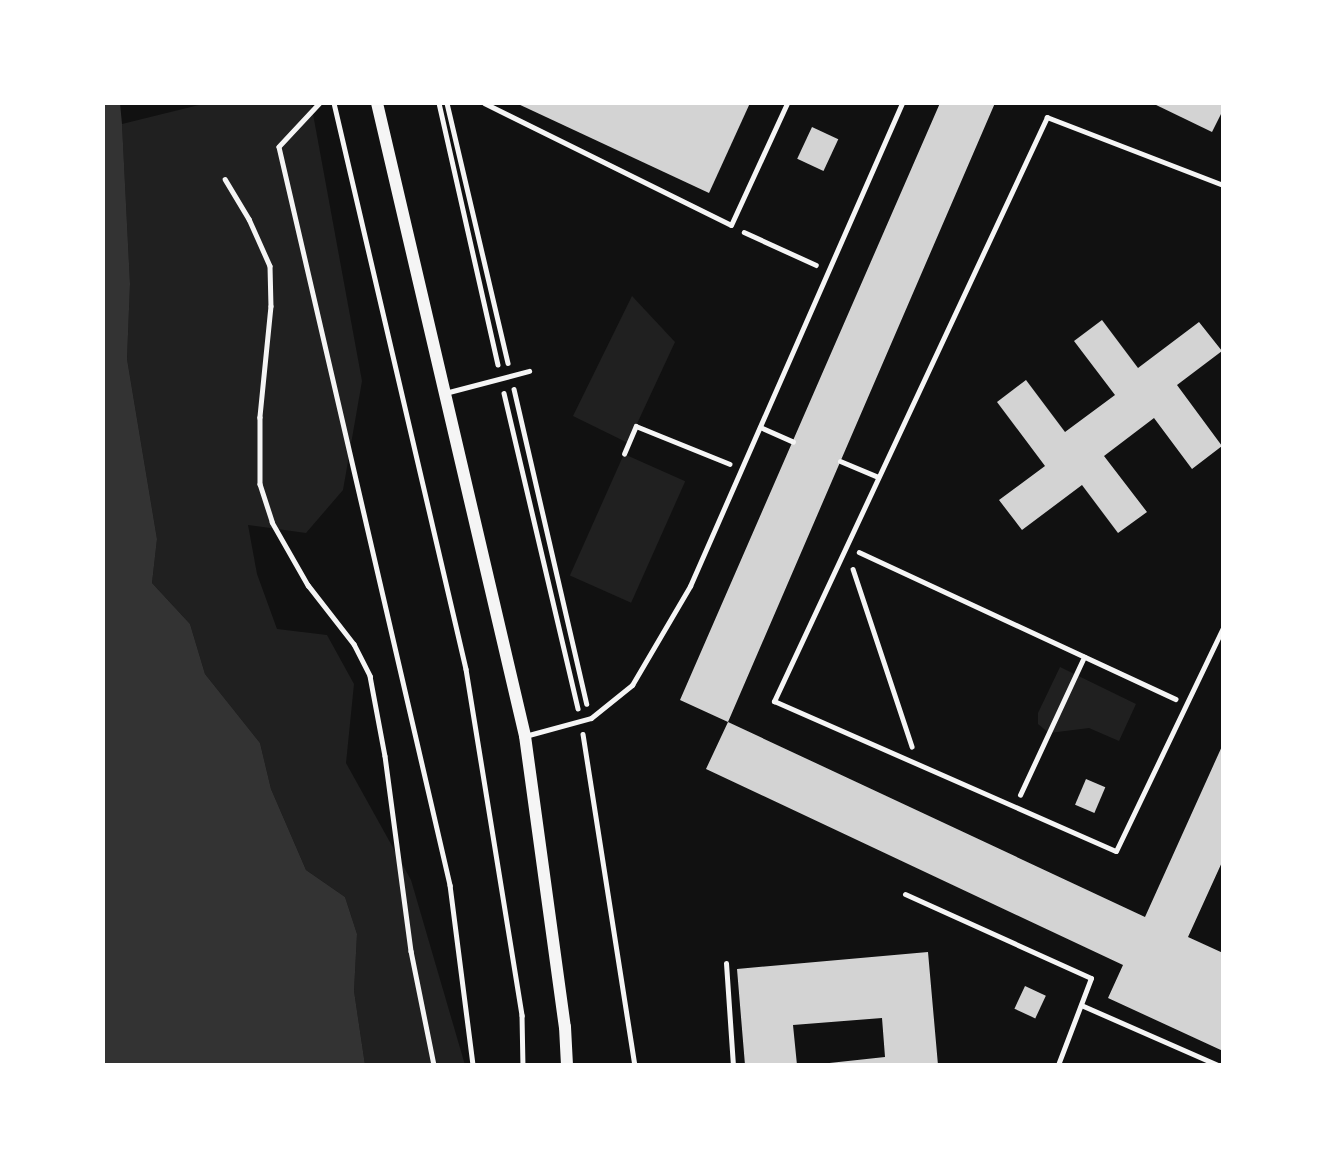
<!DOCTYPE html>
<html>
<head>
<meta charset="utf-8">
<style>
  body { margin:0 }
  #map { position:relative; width:1326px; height:1168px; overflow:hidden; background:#111; font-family:Arial,sans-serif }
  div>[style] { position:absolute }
  .green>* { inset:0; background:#202020; transform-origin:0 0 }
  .water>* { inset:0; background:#333 }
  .building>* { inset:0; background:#d3d3d3; transform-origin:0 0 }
  .path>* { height:4.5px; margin:-2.25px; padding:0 2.25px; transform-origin:2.25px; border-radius:2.25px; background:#f5f5f5 }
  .service>* { height:5px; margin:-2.5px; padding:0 2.5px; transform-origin:2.5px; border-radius:2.5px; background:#f5f5f5 }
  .tertiary>* { height:12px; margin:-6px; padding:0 6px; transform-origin:6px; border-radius:6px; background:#f5f5f5 }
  span { translate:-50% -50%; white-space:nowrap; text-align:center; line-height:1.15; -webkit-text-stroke:7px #fff; paint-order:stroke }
  .frame { position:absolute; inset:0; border:105px solid #fff; pointer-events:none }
</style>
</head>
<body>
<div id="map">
  <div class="green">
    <div style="clip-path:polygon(207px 103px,311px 103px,362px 381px,343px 490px,306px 533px,248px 525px,257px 574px,277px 629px,327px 635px,354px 684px,346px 763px,411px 880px,465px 1065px,365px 1065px,354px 991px,357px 934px,345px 897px,306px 870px,271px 789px,260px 743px,205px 674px,190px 624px,152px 583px,157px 539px,127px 359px,130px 284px,122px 124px)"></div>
    <div style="clip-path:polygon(632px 296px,675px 342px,628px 443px,573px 416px)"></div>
    <div style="left:624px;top:454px;width:67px;height:133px;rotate:24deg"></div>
    <div style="clip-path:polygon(1060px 667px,1136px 704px,1119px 741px,1089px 728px,1049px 733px,1038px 724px,1038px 713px)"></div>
  </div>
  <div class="water">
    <div style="clip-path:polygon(103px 103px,120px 103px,122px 124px,130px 284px,127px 359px,157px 539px,152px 583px,190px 624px,205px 674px,260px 743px,271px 789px,306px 870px,345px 897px,357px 934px,354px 991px,365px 1065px,103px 1065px)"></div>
  </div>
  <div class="building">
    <div style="clip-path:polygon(516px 103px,750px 103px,709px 193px)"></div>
    <div style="clip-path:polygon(940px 103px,995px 103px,728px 722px,1145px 917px,1223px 744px,1223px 860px,1188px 937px,1223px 953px,1223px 1051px,1108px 998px,1123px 965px,706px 769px,728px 722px,680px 700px)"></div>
    <div style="clip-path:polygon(1152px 103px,1223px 103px,1223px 110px,1212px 132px)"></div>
    <div style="left:812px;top:127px;width:29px;height:35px;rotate:25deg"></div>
    <div style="clip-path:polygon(1102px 320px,1138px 368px,1199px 322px,1222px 351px,1177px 385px,1222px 446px,1192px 469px,1154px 418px,1104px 456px,1147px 512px,1118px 533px,1082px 485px,1022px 530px,999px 500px,1045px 466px,997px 402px,1026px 380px,1065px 432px,1115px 395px,1074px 341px)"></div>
    <div style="left:1086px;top:779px;width:21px;height:28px;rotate:23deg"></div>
    <div style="clip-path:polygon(928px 952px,938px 1065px,811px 1065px,885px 1057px,882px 1018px,793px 1025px,797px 1065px,745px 1065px,737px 969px)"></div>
    <div style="left:1025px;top:986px;width:23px;height:25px;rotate:25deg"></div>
  </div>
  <div class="path">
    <div style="left:320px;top:103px;width:60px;rotate:133deg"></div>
    <div style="left:279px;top:147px;width:758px;rotate:76.95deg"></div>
    <div style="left:450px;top:885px;width:181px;rotate:82.7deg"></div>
    <div style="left:334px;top:103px;width:581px;rotate:76.87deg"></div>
    <div style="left:466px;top:669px;width:351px;rotate:80.8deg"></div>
    <div style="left:522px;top:1015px;width:50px;rotate:88.9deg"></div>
    <div style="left:439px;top:103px;width:268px;rotate:77.3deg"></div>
    <div style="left:447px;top:103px;width:267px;rotate:76.8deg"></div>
    <div style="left:225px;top:179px;width:47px;rotate:59deg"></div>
    <div style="left:249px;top:219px;width:51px;rotate:65.9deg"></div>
    <div style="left:270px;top:266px;width:40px;rotate:88.6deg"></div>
    <div style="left:271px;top:306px;width:112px;rotate:95.7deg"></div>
    <div style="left:260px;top:417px;width:67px;rotate:90deg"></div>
    <div style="left:260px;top:484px;width:40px;rotate:72deg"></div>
    <div style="left:272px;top:522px;width:73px;rotate:60.3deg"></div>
    <div style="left:308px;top:585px;width:75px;rotate:52.1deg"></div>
    <div style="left:354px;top:644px;width:36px;rotate:63deg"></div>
    <div style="left:370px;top:676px;width:81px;rotate:79.4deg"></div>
    <div style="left:385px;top:756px;width:197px;rotate:82.4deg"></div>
    <div style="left:411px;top:951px;width:116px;rotate:78.6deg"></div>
    <div style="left:744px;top:232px;width:79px;rotate:24.6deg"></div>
    <div style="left:514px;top:389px;width:323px;rotate:77deg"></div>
    <div style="left:504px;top:393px;width:324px;rotate:76.8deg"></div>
    <div style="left:624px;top:454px;width:30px;rotate:-67deg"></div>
    <div style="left:636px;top:426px;width:101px;rotate:22deg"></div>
    <div style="left:859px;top:552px;width:349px;rotate:24.9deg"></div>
    <div style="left:853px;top:569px;width:187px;rotate:71.6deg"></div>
    <div style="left:583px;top:734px;width:335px;rotate:81.1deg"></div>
    <div style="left:1020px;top:795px;width:152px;rotate:-65.1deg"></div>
  </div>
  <div class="service">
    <div style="left:484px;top:103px;width:275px;rotate:26.3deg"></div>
    <div style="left:731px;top:225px;width:134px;rotate:-65.3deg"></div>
    <div style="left:1223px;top:185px;width:189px;rotate:-158.9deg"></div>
    <div style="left:1047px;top:117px;width:645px;rotate:115.05deg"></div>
    <div style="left:774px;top:701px;width:373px;rotate:23.7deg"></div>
    <div style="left:1116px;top:851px;width:247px;rotate:-64.4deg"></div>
    <div style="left:445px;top:393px;width:87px;rotate:-14.7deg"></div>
    <div style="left:760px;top:427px;width:36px;rotate:24deg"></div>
    <div style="left:840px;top:461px;width:41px;rotate:22.8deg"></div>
    <div style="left:525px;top:736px;width:68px;rotate:-15.3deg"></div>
    <div style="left:591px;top:718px;width:53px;rotate:-38.8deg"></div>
    <div style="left:632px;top:685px;width:115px;rotate:-59.6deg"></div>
    <div style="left:690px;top:586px;width:527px;rotate:-66.3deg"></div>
    <div style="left:905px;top:894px;width:204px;rotate:24.3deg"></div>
    <div style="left:1091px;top:978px;width:93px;rotate:110.8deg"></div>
    <div style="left:726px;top:963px;width:102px;rotate:86.1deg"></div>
    <div style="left:1081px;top:1005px;width:150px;rotate:23.7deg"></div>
  </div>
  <div class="tertiary">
    <div style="left:377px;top:103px;width:650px;rotate:76.84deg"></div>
    <div style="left:525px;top:736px;width:294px;rotate:82.2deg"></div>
    <div style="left:565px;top:1027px;width:38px;rotate:87deg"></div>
  </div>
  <div class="frame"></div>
</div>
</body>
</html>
